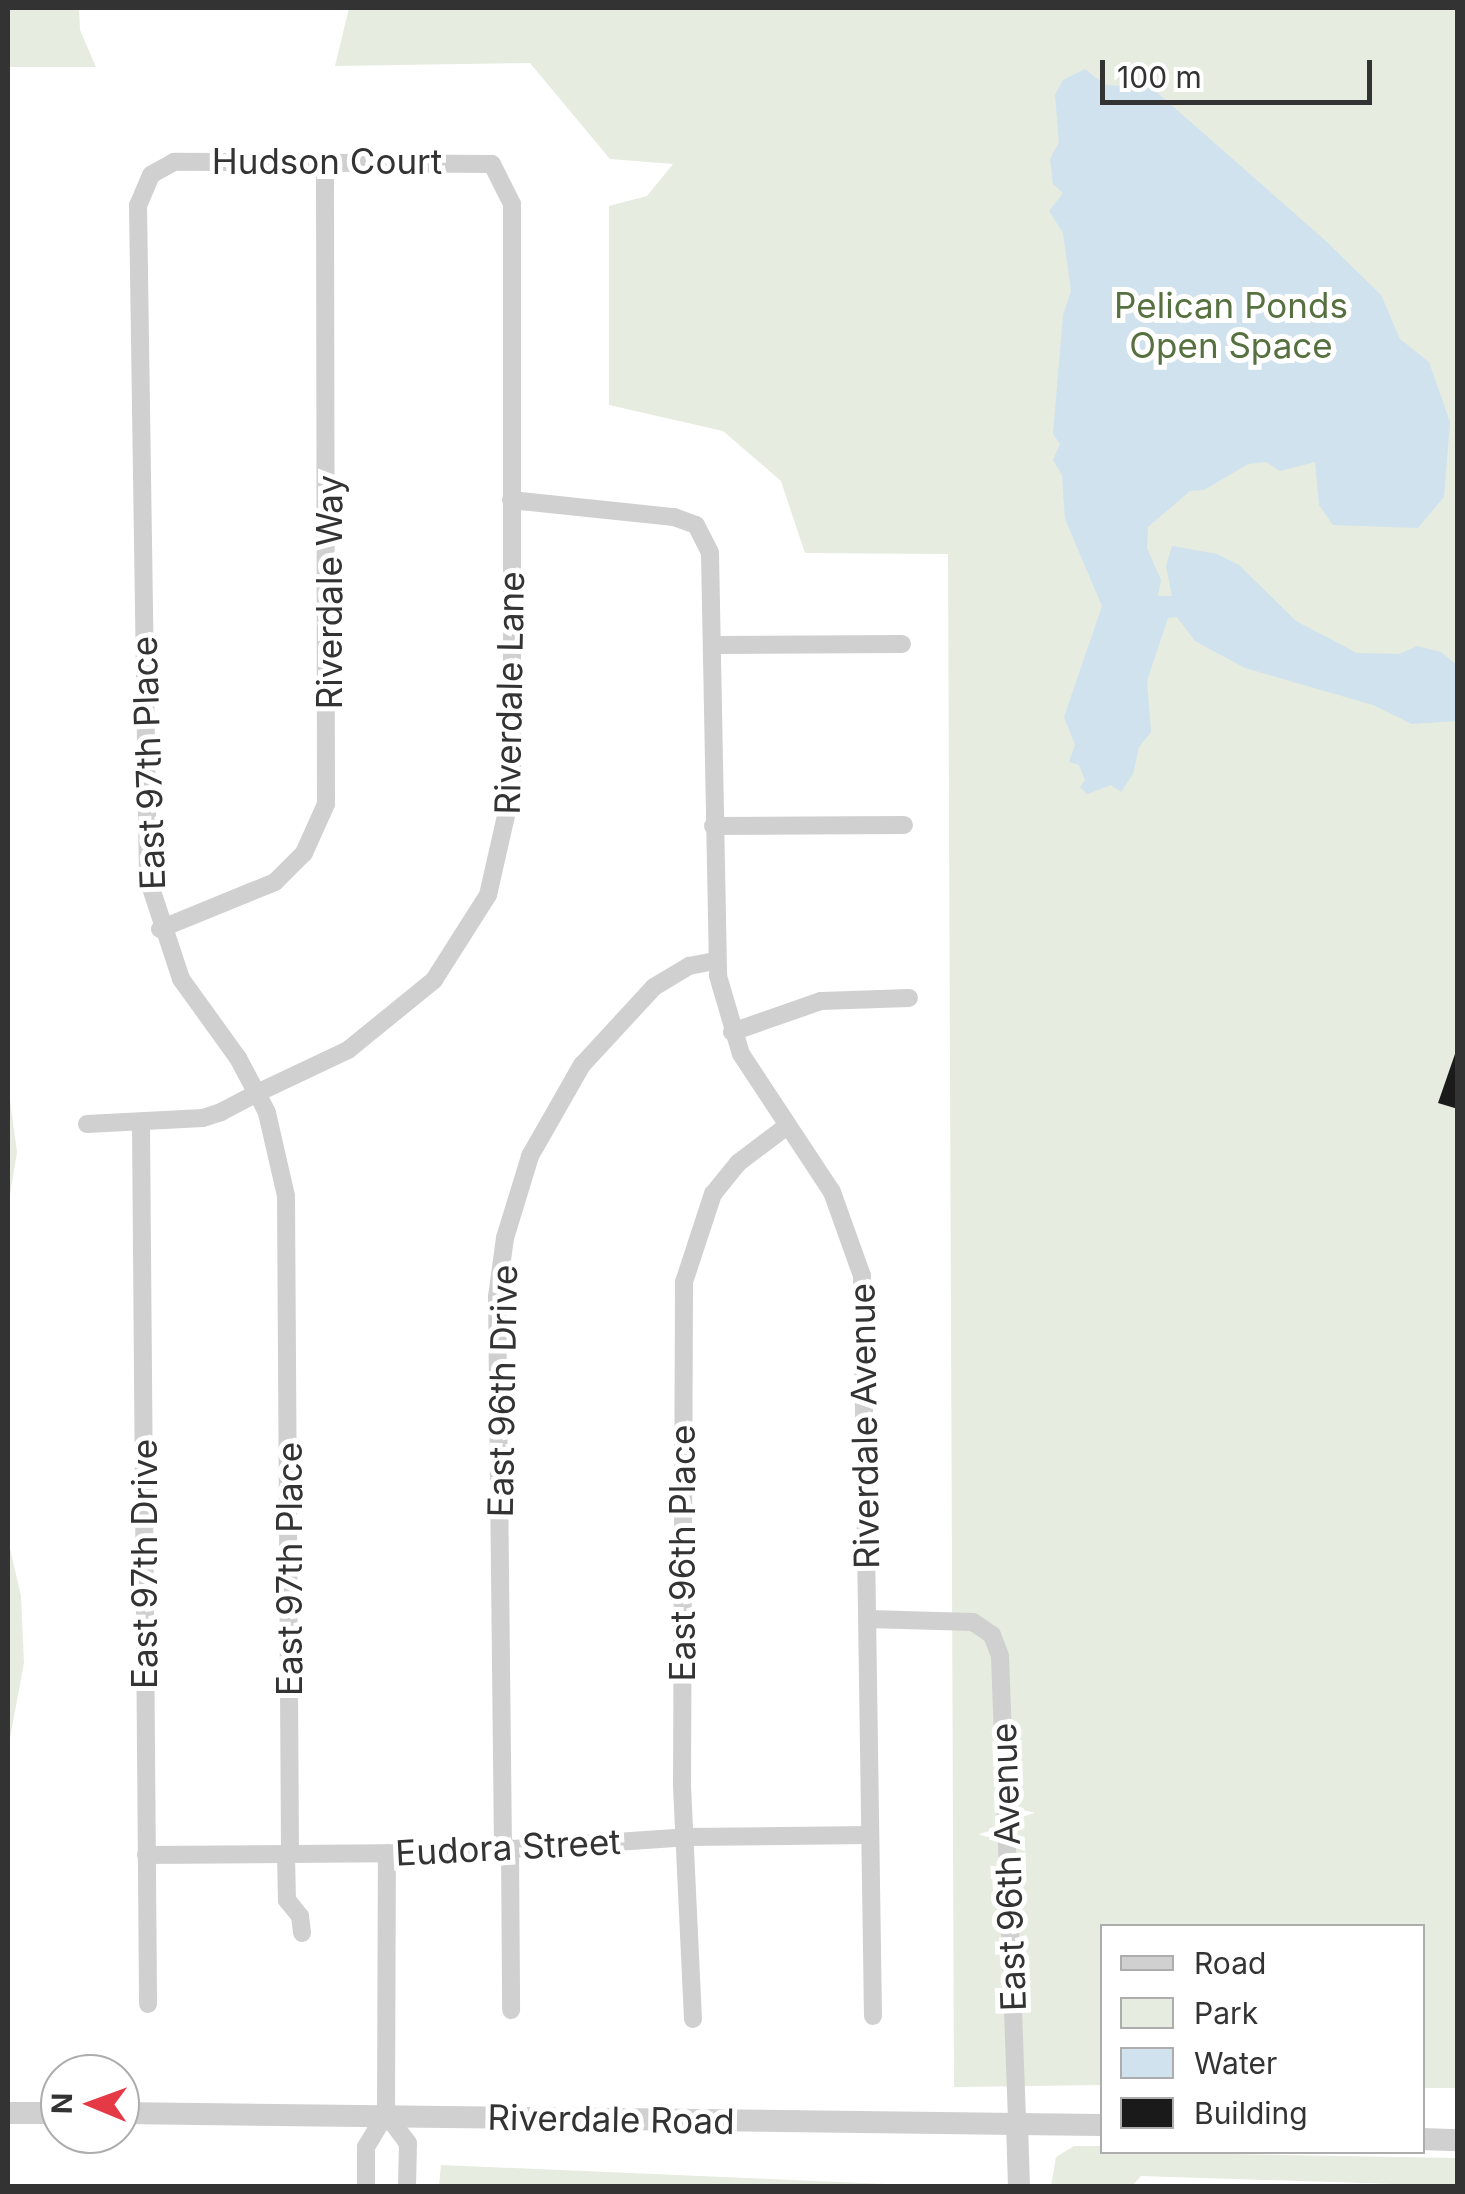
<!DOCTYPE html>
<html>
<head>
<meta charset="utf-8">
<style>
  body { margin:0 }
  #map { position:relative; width:1465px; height:2194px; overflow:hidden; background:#fff; font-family:Inter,sans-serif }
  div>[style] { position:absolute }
  .green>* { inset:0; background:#e6ecdf }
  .water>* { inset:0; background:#cfe2ee }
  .building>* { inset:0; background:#1a1a1a }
  .minor>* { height:18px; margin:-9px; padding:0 9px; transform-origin:9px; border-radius:9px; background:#d0d0d0 }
  .tertiary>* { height:22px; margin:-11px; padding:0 11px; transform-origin:11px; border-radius:11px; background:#d0d0d0 }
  span { translate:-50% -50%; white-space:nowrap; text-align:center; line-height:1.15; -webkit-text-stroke:10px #fff; paint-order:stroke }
  .street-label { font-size:35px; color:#333 }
  .park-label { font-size:35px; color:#56703f }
  .frame { position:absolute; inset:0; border:10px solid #333; pointer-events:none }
  .legend { position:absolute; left:1100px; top:1924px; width:325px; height:230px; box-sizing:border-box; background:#fff; border:2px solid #adadad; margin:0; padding:12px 18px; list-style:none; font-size:30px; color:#333 }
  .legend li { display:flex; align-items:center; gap:20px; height:50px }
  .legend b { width:50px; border:2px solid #adadad }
  .north { position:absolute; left:40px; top:2054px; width:100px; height:100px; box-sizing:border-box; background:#fff; border:2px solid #adadad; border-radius:50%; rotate:271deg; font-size:28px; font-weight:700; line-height:40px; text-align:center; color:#333 }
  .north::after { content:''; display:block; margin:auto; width:35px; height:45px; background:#e63946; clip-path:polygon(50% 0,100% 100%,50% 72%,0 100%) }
  .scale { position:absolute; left:1100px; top:60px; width:272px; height:45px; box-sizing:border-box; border:5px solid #333; border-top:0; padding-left:12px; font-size:30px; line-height:35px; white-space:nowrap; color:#333; -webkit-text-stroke:8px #fff; paint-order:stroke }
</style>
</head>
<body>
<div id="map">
  <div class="green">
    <div style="clip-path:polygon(8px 8px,79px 8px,80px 30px,96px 67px,8px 67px)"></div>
    <div style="clip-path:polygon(349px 8px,1457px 8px,1457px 2088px,1423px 2088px,1422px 1926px,1102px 1926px,1102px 2085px,954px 2087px,948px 554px,805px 553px,781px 481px,723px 431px,609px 405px,609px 206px,647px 196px,673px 164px,610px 159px,530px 63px,335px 66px)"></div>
    <div style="clip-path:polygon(8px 1086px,17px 1152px,8px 1207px)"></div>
    <div style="clip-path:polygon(8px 1540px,21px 1596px,24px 1663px,8px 1749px)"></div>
    <div style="clip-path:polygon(1074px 2146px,1102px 2146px,1102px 2152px,1457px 2158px,1457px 2186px,1141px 2176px,1132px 2186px,1051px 2186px,1056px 2157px)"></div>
    <div style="clip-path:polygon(441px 2165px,934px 2186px,439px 2186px)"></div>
  </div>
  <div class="water">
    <div style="clip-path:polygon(1085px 69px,1105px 85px,1152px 88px,1327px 242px,1381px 295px,1400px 339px,1429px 362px,1450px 422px,1444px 497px,1418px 528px,1333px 525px,1319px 505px,1315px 462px,1280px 471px,1266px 462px,1248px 464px,1204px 490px,1190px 491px,1148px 527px,1147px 548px,1161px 580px,1158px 596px,1172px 596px,1166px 566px,1172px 546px,1217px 554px,1239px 565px,1296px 621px,1357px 653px,1399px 654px,1417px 646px,1441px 652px,1457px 665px,1457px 721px,1412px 724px,1373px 705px,1245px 668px,1195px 641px,1177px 617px,1168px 618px,1147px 681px,1151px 732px,1139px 747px,1133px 774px,1121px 792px,1111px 785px,1087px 794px,1080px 787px,1085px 780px,1079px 765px,1069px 762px,1075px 745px,1064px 717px,1102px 606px,1065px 519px,1062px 475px,1053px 460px,1060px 444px,1053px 434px,1063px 315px,1071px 291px,1063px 233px,1049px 211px,1063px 193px,1053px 184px,1050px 159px,1059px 142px,1055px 95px,1063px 80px)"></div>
  </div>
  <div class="building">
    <div style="clip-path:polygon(1455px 1054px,1458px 1054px,1458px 1109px,1438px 1103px)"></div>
  </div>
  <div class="minor">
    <div style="left:511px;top:500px;width:164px;rotate:6deg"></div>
    <div style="left:674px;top:517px;width:23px;rotate:20deg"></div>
    <div style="left:696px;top:525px;width:31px;rotate:63deg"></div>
    <div style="left:710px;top:553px;width:423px;rotate:88.9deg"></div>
    <div style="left:718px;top:976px;width:81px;rotate:73.6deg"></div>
    <div style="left:741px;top:1054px;width:165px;rotate:56.6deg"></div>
    <div style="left:832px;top:1192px;width:89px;rotate:70.3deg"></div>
    <div style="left:862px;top:1276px;width:740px;rotate:89.15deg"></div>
    <div style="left:712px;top:645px;width:190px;rotate:-0.3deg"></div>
    <div style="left:713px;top:826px;width:191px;rotate:-0.3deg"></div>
    <div style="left:160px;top:929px;width:124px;rotate:-22.2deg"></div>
    <div style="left:275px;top:882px;width:41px;rotate:-45deg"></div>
    <div style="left:304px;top:853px;width:54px;rotate:-65.8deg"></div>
    <div style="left:326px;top:804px;width:643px;rotate:-90.09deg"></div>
    <div style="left:732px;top:1032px;width:94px;rotate:-19.2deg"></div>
    <div style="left:821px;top:1001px;width:88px;rotate:-2deg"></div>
    <div style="left:87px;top:1124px;width:116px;rotate:-3deg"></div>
    <div style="left:203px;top:1118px;width:19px;rotate:-18deg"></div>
    <div style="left:221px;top:1112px;width:41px;rotate:-27.8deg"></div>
    <div style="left:257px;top:1093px;width:101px;rotate:-25.3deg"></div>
    <div style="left:348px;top:1050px;width:111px;rotate:-39.1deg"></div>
    <div style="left:434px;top:980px;width:101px;rotate:-57.6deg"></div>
    <div style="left:488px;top:895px;width:109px;rotate:-77.2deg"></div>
    <div style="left:512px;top:789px;width:585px;rotate:-90deg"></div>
    <div style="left:512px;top:204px;width:45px;rotate:-116.6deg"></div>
    <div style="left:492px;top:164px;width:318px;rotate:-179.6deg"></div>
    <div style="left:174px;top:162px;width:26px;rotate:151deg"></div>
    <div style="left:151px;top:175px;width:33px;rotate:113deg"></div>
    <div style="left:138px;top:205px;width:674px;rotate:89.15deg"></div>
    <div style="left:148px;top:879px;width:105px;rotate:71.7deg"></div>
    <div style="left:181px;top:979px;width:97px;rotate:54.2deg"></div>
    <div style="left:238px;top:1058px;width:40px;rotate:62deg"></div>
    <div style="left:257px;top:1093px;width:22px;rotate:63deg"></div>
    <div style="left:267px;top:1113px;width:85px;rotate:77.1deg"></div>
    <div style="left:286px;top:1196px;width:658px;rotate:89.65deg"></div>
    <div style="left:141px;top:1125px;width:879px;rotate:89.54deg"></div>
    <div style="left:868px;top:1619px;width:105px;rotate:1.6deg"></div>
    <div style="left:973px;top:1622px;width:23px;rotate:34deg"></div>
    <div style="left:992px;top:1635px;width:22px;rotate:69deg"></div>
    <div style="left:1000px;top:1656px;width:467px;rotate:87.9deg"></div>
    <div style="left:510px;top:1848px;width:162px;rotate:89.6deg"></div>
    <div style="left:503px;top:1849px;width:552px;rotate:-90.62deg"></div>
    <div style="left:497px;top:1297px;width:60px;rotate:-82.3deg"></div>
    <div style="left:505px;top:1238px;width:86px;rotate:-73deg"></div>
    <div style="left:530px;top:1156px;width:105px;rotate:-60.3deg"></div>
    <div style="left:582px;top:1065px;width:106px;rotate:-47.3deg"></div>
    <div style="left:654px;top:987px;width:41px;rotate:-31deg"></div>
    <div style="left:689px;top:966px;width:26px;rotate:-11deg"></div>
    <div style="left:286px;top:1854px;width:46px;rotate:88.8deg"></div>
    <div style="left:287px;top:1900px;width:21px;rotate:51deg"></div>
    <div style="left:300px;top:1916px;width:17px;rotate:83deg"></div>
    <div style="left:146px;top:1855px;width:308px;rotate:-0.4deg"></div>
    <div style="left:454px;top:1853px;width:233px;rotate:-3.9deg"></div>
    <div style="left:686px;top:1837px;width:184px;rotate:-0.6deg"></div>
    <div style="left:693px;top:2019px;width:233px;rotate:-92.7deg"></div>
    <div style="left:682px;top:1786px;width:504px;rotate:-89.77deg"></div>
    <div style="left:684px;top:1282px;width:93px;rotate:-71.8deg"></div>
    <div style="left:713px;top:1194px;width:40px;rotate:-51deg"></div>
    <div style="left:738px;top:1163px;width:61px;rotate:-37.1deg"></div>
    <div style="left:386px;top:2114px;width:36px;rotate:53deg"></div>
    <div style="left:408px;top:2143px;width:43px;rotate:91.3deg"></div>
    <div style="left:366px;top:2186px;width:39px;rotate:-90deg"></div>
    <div style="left:366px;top:2147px;width:39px;rotate:-59deg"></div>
    <div style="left:386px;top:2114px;width:261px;rotate:-89.8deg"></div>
  </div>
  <div class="tertiary">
    <div style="left:8px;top:2113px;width:52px"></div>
    <div style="left:120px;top:2113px;width:982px;rotate:0.7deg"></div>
    <div style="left:1017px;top:2123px;width:63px;rotate:88.2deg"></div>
    <div style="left:1422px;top:2139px;width:36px;rotate:2deg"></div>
  </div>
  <div class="street-label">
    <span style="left:327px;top:161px">Hudson Court</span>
    <span style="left:329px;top:592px;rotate:-90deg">Riverdale Way</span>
    <span style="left:509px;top:693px;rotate:-89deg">Riverdale Lane</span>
    <span style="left:148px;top:763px;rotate:-92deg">East 97th Place</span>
    <span style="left:502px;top:1391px;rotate:-89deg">East 96th Drive</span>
    <span style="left:864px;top:1426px;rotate:-91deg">Riverdale Avenue</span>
    <span style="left:682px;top:1553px;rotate:-90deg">East 96th Place</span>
    <span style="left:144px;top:1564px;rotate:-90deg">East 97th Drive</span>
    <span style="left:289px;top:1569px;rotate:-90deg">East 97th Place</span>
    <span style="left:508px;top:1847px;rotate:-3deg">Eudora Street</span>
    <span style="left:1008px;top:1867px;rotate:-92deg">East 96th Avenue</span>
    <span style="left:611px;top:2119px;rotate:1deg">Riverdale Road</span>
  </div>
  <div class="park-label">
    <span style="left:1231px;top:325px">Pelican Ponds<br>Open Space</span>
  </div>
  <div class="frame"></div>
  <ul class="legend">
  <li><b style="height:12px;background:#d0d0d0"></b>Road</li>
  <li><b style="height:28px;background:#e6ecdf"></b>Park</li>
  <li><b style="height:28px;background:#cfe2ee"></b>Water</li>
  <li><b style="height:28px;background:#1a1a1a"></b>Building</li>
  </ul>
  <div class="north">N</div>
  <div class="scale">100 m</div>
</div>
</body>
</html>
